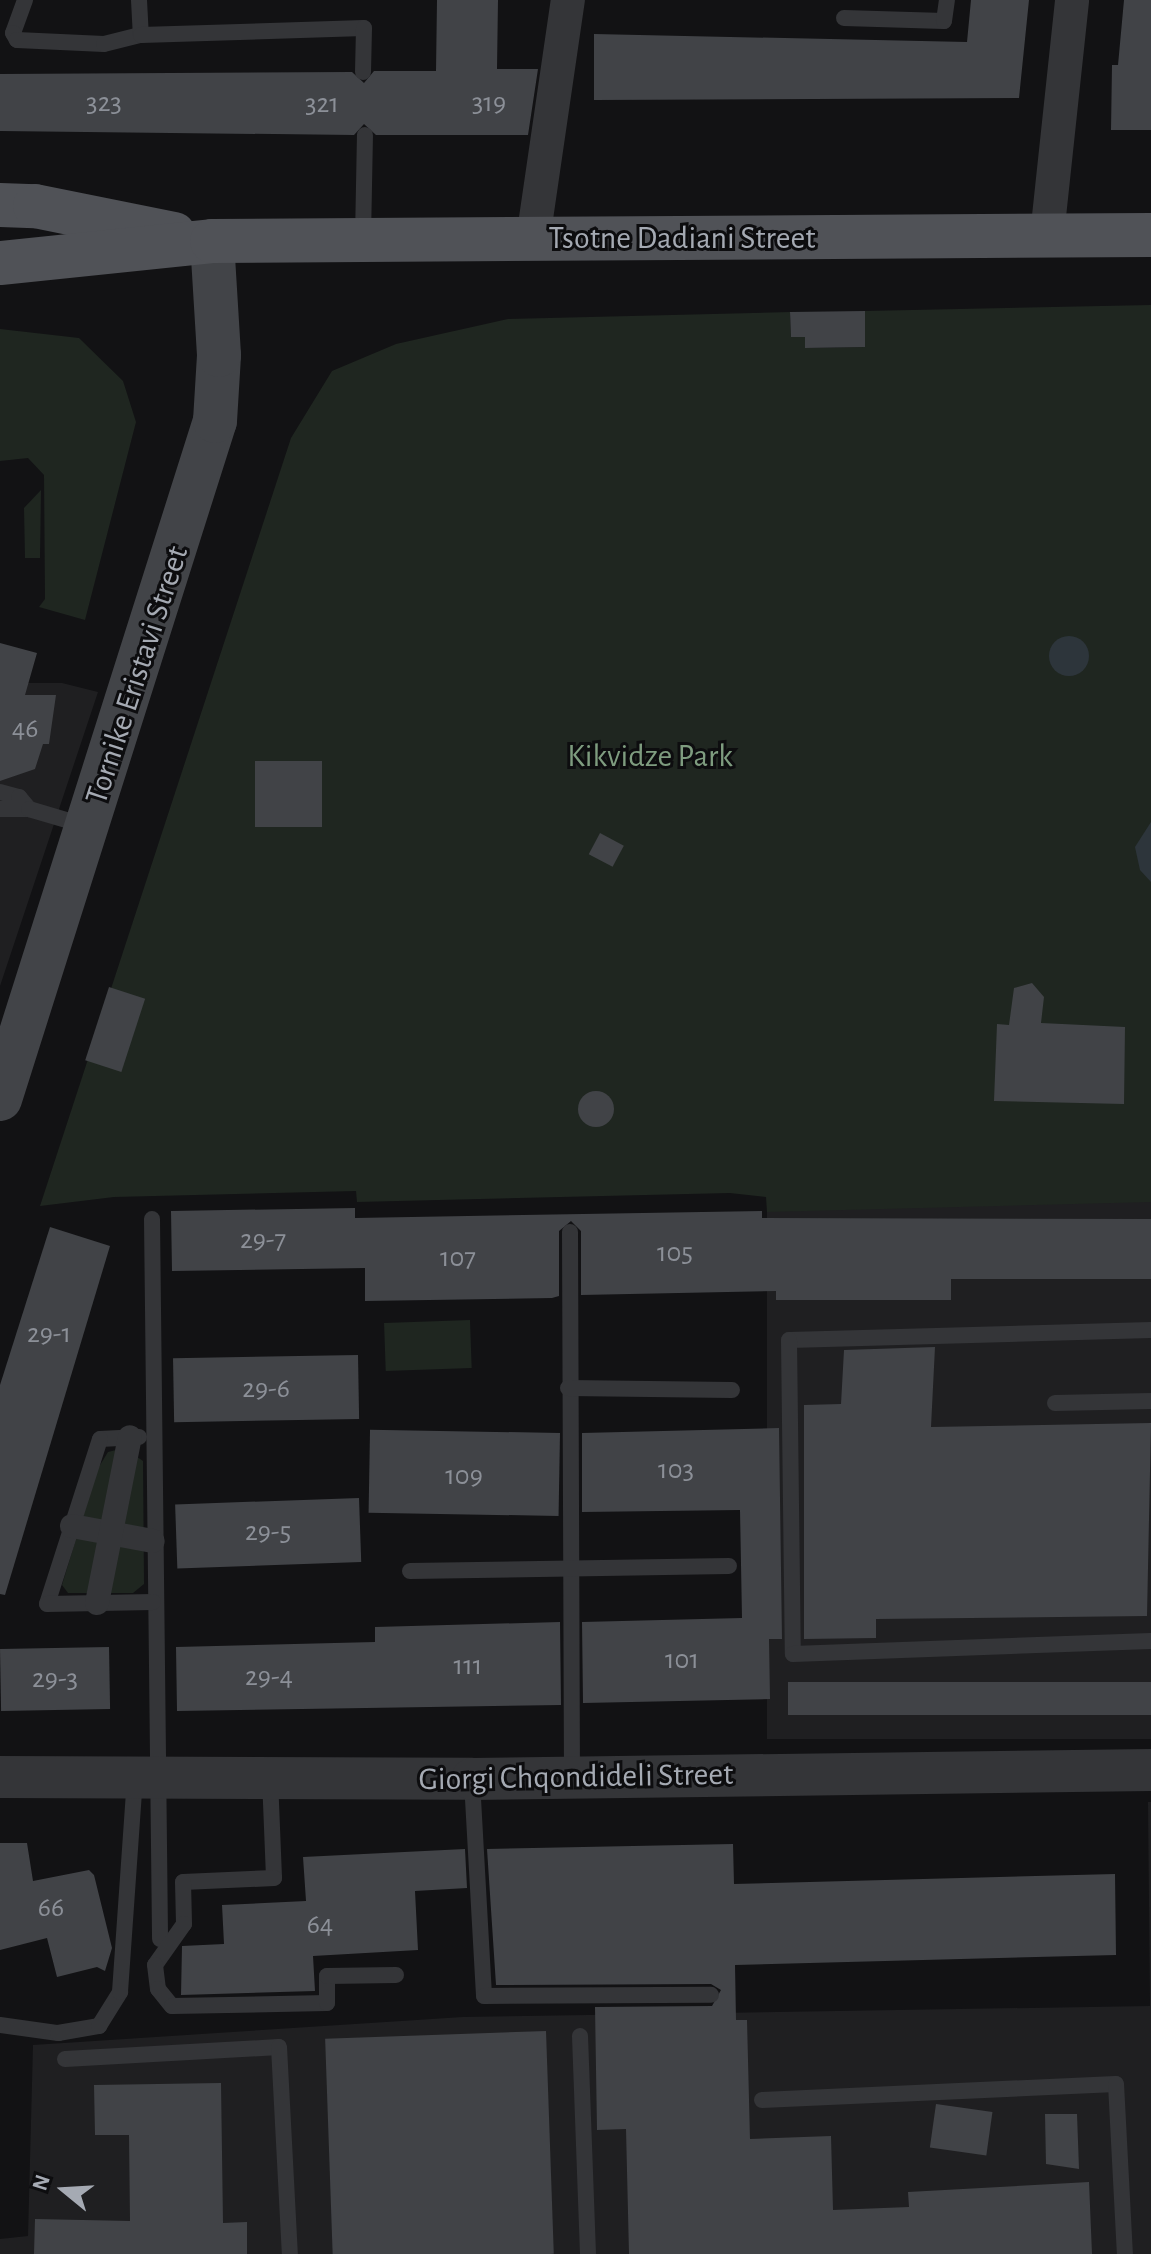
<!DOCTYPE html>
<html>
<head>
<meta charset="utf-8">
<style>
  body { margin:0 }
  #map { position:relative; width:1151px; height:2254px; overflow:hidden; background:#121214; font-family:"Alegreya Sans",sans-serif }
  div>[style] { position:absolute }
  .built>* { inset:0; background:#1f1f21; transform-origin:0 0 }
  .green>* { inset:0; background:#1f2620; transform-origin:0 0 }
  .water>* { inset:0; background:#2d353b }
  .round { border-radius:50% }
  .building>* { inset:0; background:#414347; transform-origin:0 0 }
  .service>* { height:16px; margin:-8px; padding:0 8px; transform-origin:8px; border-radius:8px; background:#343538 }
  .pedestrian>* { height:24px; margin:-12px; padding:0 12px; transform-origin:12px; border-radius:12px; background:#343538 }
  .minor>* { height:34px; margin:-17px; padding:0 17px; transform-origin:17px; border-radius:17px; background:#343538 }
  .tertiary>* { height:42px; margin:-21px; padding:0 21px; transform-origin:21px; border-radius:21px; background:#343538 }
  .secondary>* { height:44px; margin:-22px; padding:0 22px; transform-origin:22px; border-radius:22px; background:#424448 }
  .primary>* { height:44px; margin:-22px; padding:0 22px; transform-origin:22px; border-radius:22px; background:#505257 }
  span { translate:-50% -50%; white-space:nowrap; text-align:center; line-height:1.15; -webkit-text-stroke:6px #0d0d0f; paint-order:stroke }
  .number-label { font-size:28px; color:#8c9098 }
  .number-label span { -webkit-text-stroke-width:0 }
  .street-label { font-size:32px; color:#a5aab3 }
  .park-label { font-size:32px; color:#7e9c7f }
  .north { position:absolute; left:24px; top:2150px; width:80px; height:80px; -webkit-text-stroke:6px #0d0d0f; paint-order:stroke; rotate:288deg; font-size:22px; font-weight:700; line-height:32px; text-align:center; color:#a5aab3 }
  .north::after { content:''; display:block; margin:auto; width:28px; height:36px; background:#a5aab3; clip-path:polygon(50% 0,100% 100%,50% 72%,0 100%) }
</style>
</head>
<body>
<div id="map">
  <div class="built">
    <div style="clip-path:polygon(0 683px,62px 683px,98px 692px,0 986px)"></div>
    <div style="left:1151px;top:1202px;width:537px;height:384px;rotate:90deg"></div>
    <div style="clip-path:polygon(1148px 1802px,1151px 1802px,1151px 2254px,0 2254px,0 2239px,28px 2236px,33px 2045px,463px 2017px,1150px 2006px)"></div>
  </div>
  <div class="green">
    <div style="clip-path:polygon(1151px 305px,1151px 1202px,767px 1212px,766px 1197px,730px 1193px,357px 1202px,356px 1191px,114px 1197px,40px 1206px,291px 438px,332px 371px,396px 344px,508px 319px,790px 312px,791px 337px,805px 337px,805px 348px,865px 347px,865px 311px)"></div>
    <div style="clip-path:polygon(0 329px,79px 338px,123px 381px,136px 422px,85px 620px,39px 607px,45px 599px,44px 475px,28px 458px,0 461px)"></div>
    <div style="clip-path:polygon(41px 490px,40px 558px,25px 558px,24px 508px)"></div>
    <div style="left:470px;top:1320px;width:48px;height:86px;rotate:88deg"></div>
    <div style="clip-path:polygon(124px 1448px,143px 1461px,144px 1584px,133px 1593px,68px 1593px,62px 1585px,97px 1470px,108px 1452px)"></div>
  </div>
  <div class="water">
    <div class="round" style="left:1049px;top:636px;width:40px;height:40px"></div>
    <div style="clip-path:polygon(1151px 822px,1151px 882px,1140px 870px,1135px 847px)"></div>
  </div>
  <div class="building">
    <div style="clip-path:polygon(437px 0,498px 0,497px 69px,538px 69px,528px 135px,376px 135px,364px 124px,354px 135px,0 131px,0 74px,352px 72px,364px 83px,374px 71px,436px 71px)"></div>
    <div style="clip-path:polygon(971px 0,1029px 0,1019px 98px,594px 100px,594px 34px,967px 42px)"></div>
    <div style="clip-path:polygon(1124px 0,1151px 0,1151px 130px,1111px 130px,1112px 65px,1118px 65px)"></div>
    <div style="clip-path:polygon(865px 311px,865px 347px,805px 348px,805px 337px,791px 337px,790px 312px)"></div>
    <div style="clip-path:polygon(0 643px,37px 653px,25px 695px,56px 695px,49px 744px,43px 744px,35px 769px,0 781px)"></div>
    <div style="left:255px;top:761px;width:67px;height:66px"></div>
    <div style="left:600px;top:833px;width:27px;height:24px;rotate:28deg"></div>
    <div style="clip-path:polygon(1032px 983px,1044px 997px,1041px 1023px,1125px 1027px,1124px 1104px,994px 1101px,997px 1024px,1009px 1025px,1014px 988px)"></div>
    <div style="left:109px;top:987px;width:38px;height:77px;rotate:18deg"></div>
    <div class="round" style="left:578px;top:1091px;width:36px;height:36px"></div>
    <div style="clip-path:polygon(355px 1208px,355px 1218px,762px 1211px,762px 1218px,1151px 1219px,1151px 1279px,951px 1279px,951px 1300px,776px 1300px,776px 1291px,581px 1295px,581px 1231px,571px 1221px,559px 1231px,559px 1296px,552px 1298px,365px 1301px,365px 1268px,172px 1271px,171px 1211px)"></div>
    <div style="clip-path:polygon(50px 1227px,110px 1246px,5px 1595px,0 1594px,0 1385px)"></div>
    <div style="clip-path:polygon(935px 1347px,931px 1427px,1151px 1423px,1147px 1616px,876px 1619px,876px 1638px,804px 1639px,804px 1405px,841px 1404px,844px 1350px)"></div>
    <div style="left:358px;top:1355px;width:64px;height:185px;rotate:89deg"></div>
    <div style="clip-path:polygon(779px 1428px,782px 1639px,769px 1639px,770px 1699px,583px 1703px,582px 1622px,742px 1618px,740px 1510px,582px 1512px,582px 1433px)"></div>
    <div style="left:560px;top:1433px;width:83px;height:190px;rotate:91deg"></div>
    <div style="left:359px;top:1498px;width:64px;height:184px;rotate:88deg"></div>
    <div style="clip-path:polygon(560px 1622px,561px 1705px,177px 1711px,176px 1647px,375px 1642px,375px 1627px)"></div>
    <div style="left:109px;top:1647px;width:62px;height:109px;rotate:89deg"></div>
    <div style="left:1151px;top:1682px;width:33px;height:363px;rotate:90deg"></div>
    <div style="clip-path:polygon(0 1843px,27px 1843px,33px 1881px,89px 1870px,94px 1875px,112px 1948px,105px 1971px,97px 1967px,57px 1977px,47px 1938px,0 1950px)"></div>
    <div style="clip-path:polygon(733px 1844px,734px 1884px,1115px 1874px,1116px 1955px,735px 1965px,736px 2020px,747px 2020px,750px 2139px,831px 2136px,833px 2210px,909px 2207px,908px 2192px,1089px 2182px,1092px 2254px,629px 2254px,626px 2129px,597px 2130px,595px 2007px,712px 2006px,721px 1990px,711px 1984px,496px 1985px,487px 1849px)"></div>
    <div style="clip-path:polygon(465px 1849px,467px 1888px,415px 1891px,418px 1950px,313px 1956px,315px 1991px,181px 1995px,182px 1946px,224px 1944px,222px 1905px,306px 1901px,303px 1857px)"></div>
    <div style="left:546px;top:2031px;width:223px;height:221px;rotate:88deg"></div>
    <div style="clip-path:polygon(221px 2083px,223px 2223px,247px 2222px,247px 2254px,34px 2254px,35px 2219px,130px 2221px,129px 2135px,95px 2135px,94px 2085px)"></div>
    <div style="left:936px;top:2104px;width:57px;height:44px;rotate:8deg"></div>
    <div style="clip-path:polygon(1045px 2114px,1077px 2114px,1079px 2169px,1046px 2164px)"></div>
  </div>
  <div class="service">
    <div style="left:25px;top:0;width:35px;rotate:110deg"></div>
    <div style="left:13px;top:33px;width:8px;rotate:60deg"></div>
    <div style="left:17px;top:40px;width:87px;rotate:2.6deg"></div>
    <div style="left:104px;top:44px;width:38px;rotate:-14deg"></div>
    <div style="left:139px;top:0;width:35px;rotate:87deg"></div>
    <div style="left:141px;top:35px;width:223px;rotate:-1.8deg"></div>
    <div style="left:364px;top:28px;width:44px;rotate:91.3deg"></div>
    <div style="left:844px;top:18px;width:100px;rotate:1.7deg"></div>
    <div style="left:944px;top:21px;width:21px;rotate:-82deg"></div>
    <div style="left:363px;top:238px;width:103px;rotate:-88.9deg"></div>
    <div style="left:0;top:792px;width:20px;rotate:15deg"></div>
    <div style="left:19px;top:797px;width:16px;rotate:50deg"></div>
    <div style="left:0;top:809px;width:29px"></div>
    <div style="left:29px;top:809px;width:56px;rotate:16.5deg"></div>
    <div style="left:152px;top:1219px;width:720px;rotate:89.36deg"></div>
    <div style="left:570px;top:1232px;width:543px;rotate:89.79deg"></div>
    <div style="left:1151px;top:1330px;width:362px;rotate:178.4deg"></div>
    <div style="left:789px;top:1340px;width:314px;rotate:89.3deg"></div>
    <div style="left:793px;top:1654px;width:358px;rotate:-2.1deg"></div>
    <div style="left:568px;top:1388px;width:164px;rotate:0.7deg"></div>
    <div style="left:1055px;top:1403px;width:96px;rotate:-1.2deg"></div>
    <div style="left:139px;top:1437px;width:39px;rotate:177deg"></div>
    <div style="left:100px;top:1439px;width:173px;rotate:107.8deg"></div>
    <div style="left:47px;top:1604px;width:106px;rotate:-1.1deg"></div>
    <div style="left:410px;top:1571px;width:319px;rotate:-0.9deg"></div>
    <div style="left:270px;top:1778px;width:100px;rotate:87.7deg"></div>
    <div style="left:274px;top:1878px;width:91px;rotate:177.5deg"></div>
    <div style="left:183px;top:1882px;width:42px;rotate:88.6deg"></div>
    <div style="left:184px;top:1924px;width:50px;rotate:125.3deg"></div>
    <div style="left:155px;top:1965px;width:24px;rotate:83deg"></div>
    <div style="left:158px;top:1989px;width:22px;rotate:51deg"></div>
    <div style="left:172px;top:2006px;width:155px;rotate:-1.1deg"></div>
    <div style="left:327px;top:2003px;width:27px;rotate:-90deg"></div>
    <div style="left:327px;top:1976px;width:69px;rotate:-0.8deg"></div>
    <div style="left:472px;top:1781px;width:215px;rotate:86.8deg"></div>
    <div style="left:484px;top:1996px;width:227px;rotate:-0.3deg"></div>
    <div style="left:0;top:2025px;width:59px;rotate:7.9deg"></div>
    <div style="left:58px;top:2033px;width:42px;rotate:-9.7deg"></div>
    <div style="left:99px;top:2026px;width:40px;rotate:-58deg"></div>
    <div style="left:120px;top:1992px;width:214px;rotate:-86deg"></div>
    <div style="left:580px;top:2036px;width:218px;rotate:87.9deg"></div>
    <div style="left:65px;top:2059px;width:214px;rotate:-3.2deg"></div>
    <div style="left:279px;top:2047px;width:207px;rotate:87deg"></div>
    <div style="left:762px;top:2100px;width:354px;rotate:-2.6deg"></div>
    <div style="left:1116px;top:2084px;width:170px;rotate:87deg"></div>
  </div>
  <div class="pedestrian">
    <div style="left:72px;top:1526px;width:82px;rotate:10.5deg"></div>
    <div style="left:97px;top:1603px;width:169px;rotate:-78.8deg"></div>
  </div>
  <div class="minor">
    <div style="left:1047px;top:235px;width:236px;rotate:-83.9deg"></div>
    <div style="left:533px;top:239px;width:242px;rotate:-81.7deg"></div>
  </div>
  <div class="tertiary">
    <div style="left:0;top:1777px;width:472px;rotate:0.2deg"></div>
    <div style="left:472px;top:1779px;width:679px;rotate:-0.76deg"></div>
  </div>
  <div class="secondary">
    <div style="left:0;top:1099px;width:711px;rotate:-72.41deg"></div>
    <div style="left:215px;top:421px;width:66px;rotate:-86.5deg"></div>
    <div style="left:219px;top:355px;width:114px;rotate:-93.5deg"></div>
  </div>
  <div class="primary">
    <div style="left:0;top:205px;width:35px;rotate:2deg"></div>
    <div style="left:35px;top:206px;width:142px;rotate:11.4deg"></div>
    <div style="left:0;top:263px;width:213px;rotate:-5.9deg"></div>
    <div style="left:212px;top:241px;width:939px;rotate:-0.37deg"></div>
  </div>
  <div class="number-label">
    <span style="left:104px;top:103px">323</span>
    <span style="left:489px;top:103px">319</span>
    <span style="left:322px;top:104px">321</span>
    <span style="left:25px;top:729px">46</span>
    <span style="left:263px;top:1240px">29-7</span>
    <span style="left:675px;top:1253px">105</span>
    <span style="left:458px;top:1258px">107</span>
    <span style="left:49px;top:1334px">29-1</span>
    <span style="left:266px;top:1389px">29-6</span>
    <span style="left:676px;top:1470px">103</span>
    <span style="left:464px;top:1476px">109</span>
    <span style="left:268px;top:1532px">29-5</span>
    <span style="left:682px;top:1660px">101</span>
    <span style="left:468px;top:1666px">111</span>
    <span style="left:269px;top:1677px">29-4</span>
    <span style="left:55px;top:1679px">29-3</span>
    <span style="left:51px;top:1908px">66</span>
    <span style="left:320px;top:1925px">64</span>
  </div>
  <div class="street-label">
    <span style="left:682px;top:238px">Tsotne Dadiani Street</span>
    <span style="left:137px;top:675px;rotate:-72deg">Tornike Eristavi Street</span>
    <span style="left:576px;top:1777px;rotate:-1deg">Giorgi Chqondideli Street</span>
  </div>
  <div class="park-label">
    <span style="left:650px;top:756px">Kikvidze Park</span>
  </div>
  <div class="north">N</div>
</div>
</body>
</html>
